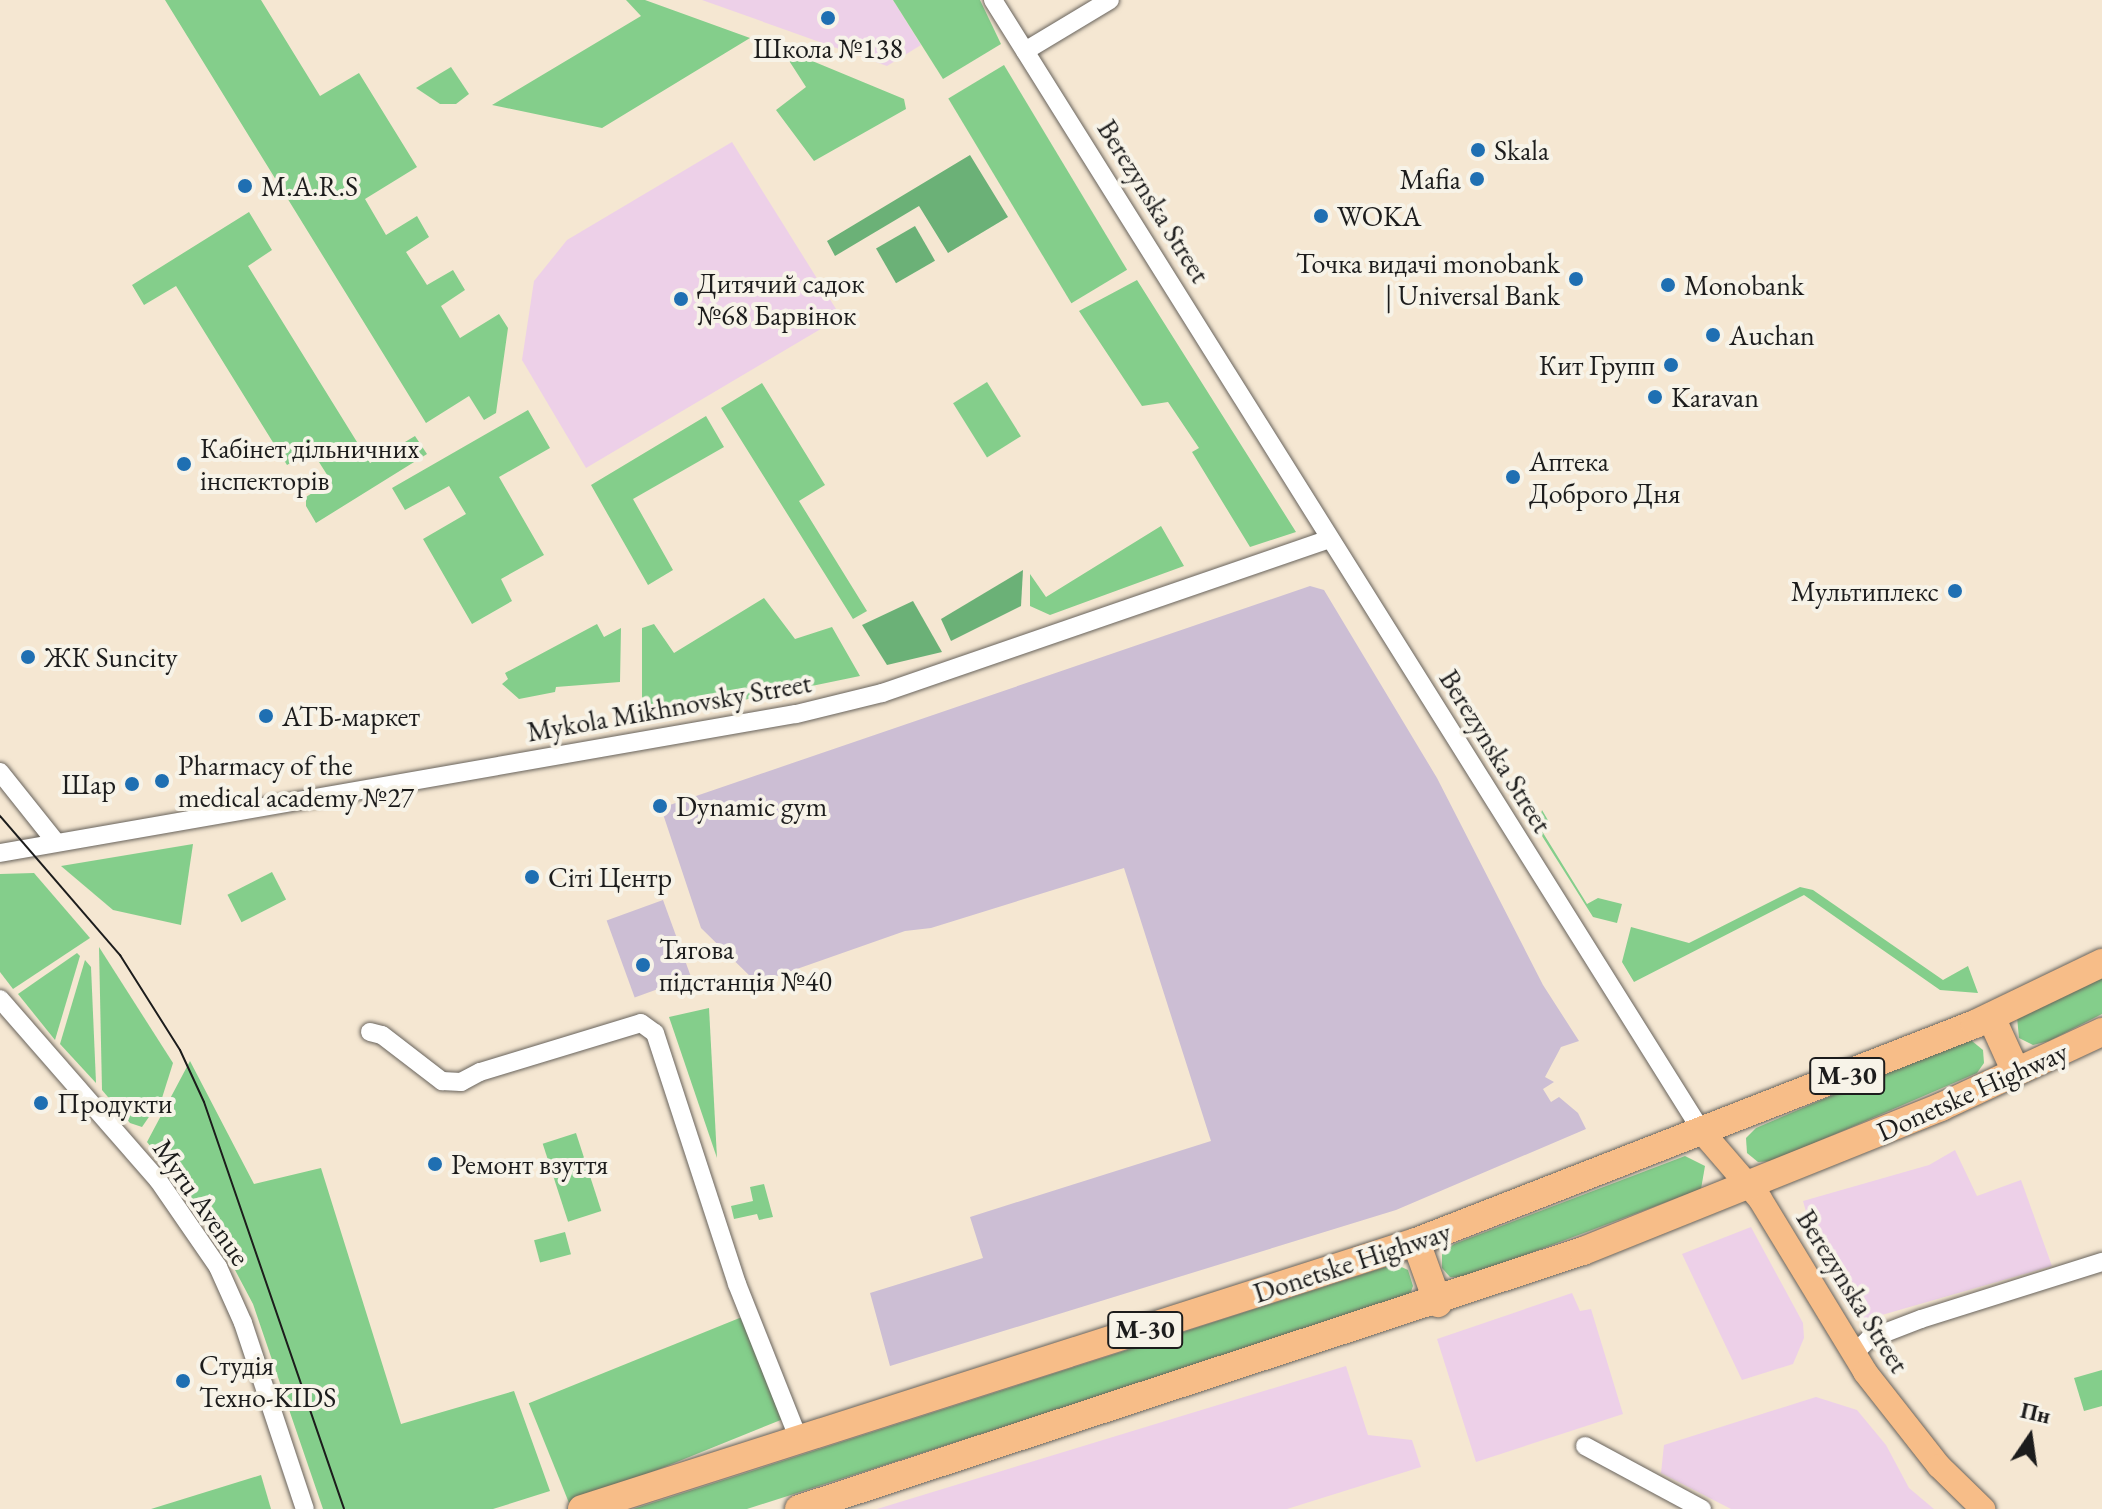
<!DOCTYPE html>
<html>
<head>
<meta charset="utf-8">
<style>
  body { margin:0 }
  #map { position:relative; width:2102px; height:1509px; overflow:hidden; background:#f5e7d2; font-family:"EB Garamond",serif }
  div>[style] { position:absolute }
  .built>* { inset:0; background:#edd0e8 }
  .industrial>* { inset:0; background:#ccbed4; transform-origin:0 0 }
  .green>* { inset:0; background:#84ce8b; transform-origin:0 0 }
  .forest>* { inset:0; background:#6bb177; transform-origin:0 0 }
  .roads { filter:drop-shadow(0 0 2px #68635c) drop-shadow(0 0 2px #68635c) }
  .minor>* { height:18px; margin:-9px; padding:0 9px; transform-origin:9px; border-radius:9px; background:#fff }
  .major>* { height:24px; margin:-12px; padding:0 12px; transform-origin:12px; border-radius:12px; background:#f7bd88 }
  .highway>* { height:28px; margin:-14px; padding:0 14px; transform-origin:14px; border-radius:14px; background:#f7bd88 }
  .tram>* { height:2px; margin:-1px; padding:0 1px; transform-origin:1px; border-radius:1px; background:#1c1c1c }
  .dots>* { width:22px; height:22px; translate:-50% -50%; box-sizing:border-box; border:4px solid #f7f3e8; border-radius:50% }
  span { translate:-50% -50%; white-space:nowrap; text-align:center; line-height:1.15; -webkit-text-stroke:8px #f7f3e8; paint-order:stroke }
  .shield-label span { padding:2px 6px; background:#f7f3e8; border:2px solid; border-radius:6px; -webkit-text-stroke-width:0 }
  .shield-label { font-size:26px; color:#1c1c1c; font-weight:700 }
  .poi-label { font-size:28px; color:#1c1c1c }
  .left { translate:0 -50%; text-align:left }
  .right { translate:-100% -50%; text-align:right }
  .street-label { font-size:28px; color:#1c1c1c }
  .north { position:absolute; left:1990px; top:1397px; width:80px; height:80px; -webkit-text-stroke:6px #f7f3e8; paint-order:stroke; rotate:13deg; font-size:22px; font-weight:700; line-height:32px; text-align:center; color:#1c1c1c }
  .north::after { content:''; display:block; margin:auto; width:28px; height:36px; background:#1c1c1c; clip-path:polygon(50% 0,100% 100%,50% 72%,0 100%) }
</style>
</head>
<body>
<div id="map">
  <div class="built">
    <div style="clip-path:polygon(702px 0,893px 0,921px 45px,887px 66px)"></div>
    <div style="clip-path:polygon(732px 142px,841px 317px,586px 468px,522px 360px,534px 281px,567px 240px)"></div>
    <div style="clip-path:polygon(1955px 1150px,1977px 1196px,2021px 1180px,2052px 1266px,1861px 1321px,1814px 1240px,1803px 1201px,1929px 1165px)"></div>
    <div style="clip-path:polygon(1751px 1227px,1803px 1323px,1804px 1338px,1793px 1364px,1742px 1380px,1682px 1254px)"></div>
    <div style="clip-path:polygon(1572px 1293px,1580px 1311px,1591px 1309px,1623px 1414px,1476px 1462px,1437px 1339px)"></div>
    <div style="clip-path:polygon(1346px 1366px,1368px 1435px,1412px 1440px,1421px 1467px,1287px 1509px,877px 1509px)"></div>
    <div style="clip-path:polygon(1816px 1397px,1857px 1410px,1886px 1445px,1909px 1488px,1934px 1509px,1731px 1509px,1661px 1473px,1664px 1445px)"></div>
  </div>
  <div class="industrial">
    <div style="clip-path:polygon(1310px 586px,1324px 590px,1437px 778px,1543px 985px,1579px 1041px,1561px 1047px,1545px 1077px,1554px 1082px,1543px 1089px,1551px 1102px,1559px 1097px,1578px 1113px,1586px 1129px,1396px 1210px,890px 1366px,870px 1293px,983px 1258px,970px 1217px,1211px 1141px,1124px 868px,931px 928px,905px 931px,757px 983px,701px 928px,661px 808px)"></div>
    <div style="left:663px;top:900px;width:82px;height:60px;rotate:70deg"></div>
  </div>
  <div class="green">
    <div style="clip-path:polygon(165px 0,261px 0,320px 96px,359px 73px,417px 167px,365px 199px,386px 235px,417px 216px,429px 237px,406px 252px,427px 285px,453px 270px,465px 290px,441px 306px,460px 338px,499px 314px,508px 328px,496px 413px,484px 420px,469px 396px,426px 423px)"></div>
    <div style="clip-path:polygon(626px 0,645px 0,750px 38px,602px 128px,492px 105px,641px 16px)"></div>
    <div style="clip-path:polygon(893px 0,980px 0,1001px 44px,943px 79px)"></div>
    <div style="clip-path:polygon(793px 53px,904px 99px,906px 109px,814px 161px,776px 110px,806px 87px,786px 56px)"></div>
    <div style="left:1004px;top:65px;width:239px;height:65px;rotate:59deg"></div>
    <div style="clip-path:polygon(451px 67px,469px 94px,456px 104px,440px 104px,416px 88px)"></div>
    <div style="clip-path:polygon(249px 212px,272px 250px,248px 266px,370px 463px,415px 436px,427px 454px,316px 523px,306px 506px,306px 497px,331px 481px,312px 451px,287px 465px,176px 286px,144px 305px,132px 285px)"></div>
    <div style="clip-path:polygon(1137px 280px,1296px 532px,1250px 547px,1192px 452px,1199px 448px,1168px 402px,1142px 406px,1079px 311px)"></div>
    <div style="left:987px;top:382px;width:64px;height:40px;rotate:58deg"></div>
    <div style="clip-path:polygon(762px 383px,825px 485px,799px 501px,867px 611px,853px 619px,721px 408px)"></div>
    <div style="clip-path:polygon(528px 410px,550px 448px,499px 477px,544px 555px,501px 579px,512px 601px,472px 624px,423px 539px,466px 514px,449px 486px,405px 510px,392px 488px)"></div>
    <div style="clip-path:polygon(706px 416px,724px 447px,633px 499px,673px 570px,648px 585px,591px 485px)"></div>
    <div style="clip-path:polygon(1161px 526px,1184px 566px,1050px 615px,1030px 606px,1030px 574px,1046px 597px)"></div>
    <div style="clip-path:polygon(764px 598px,795px 639px,832px 627px,860px 676px,652px 719px,642px 697px,642px 628px,654px 624px,674px 653px)"></div>
    <div style="clip-path:polygon(597px 624px,604px 637px,621px 628px,620px 682px,556px 687px,555px 692px,519px 699px,502px 684px,508px 679px,505px 673px)"></div>
    <div style="clip-path:polygon(1542px 810px,1549px 822px,1540px 828px,1587px 904px,1598px 898px,1622px 904px,1617px 923px,1593px 917px,1537px 828px)"></div>
    <div style="clip-path:polygon(193px 844px,181px 925px,113px 910px,61px 866px)"></div>
    <div style="left:272px;top:872px;width:31px;height:50px;rotate:63deg"></div>
    <div style="clip-path:polygon(34px 873px,90px 938px,13px 989px,0 972px,0 874px)"></div>
    <div style="clip-path:polygon(1800px 887px,1813px 890px,1943px 980px,1968px 966px,1978px 993px,1940px 990px,1804px 895px,1634px 982px,1622px 962px,1631px 927px,1689px 943px)"></div>
    <div style="clip-path:polygon(99px 947px,173px 1063px,162px 1098px,142px 1127px,130px 1123px,102px 1090px)"></div>
    <div style="clip-path:polygon(77px 953px,80px 956px,55px 1040px,18px 994px)"></div>
    <div style="clip-path:polygon(85px 960px,91px 967px,96px 1083px,60px 1044px)"></div>
    <div style="clip-path:polygon(2102px 972px,2102px 1014px,2049px 1041px,2033px 1045px,2019px 1038px,2017px 1017px)"></div>
    <div style="clip-path:polygon(709px 1008px,717px 1158px,669px 1017px)"></div>
    <div style="clip-path:polygon(1960px 1041px,1972px 1041px,1983px 1050px,1984px 1063px,1977px 1073px,1773px 1161px,1758px 1162px,1747px 1153px,1746px 1138px,1756px 1128px)"></div>
    <div style="clip-path:polygon(190px 1061px,254px 1184px,321px 1168px,401px 1424px,514px 1391px,550px 1491px,493px 1509px,323px 1509px,253px 1304px,207px 1217px,147px 1142px)"></div>
    <div style="left:576px;top:1133px;width:82px;height:35px;rotate:72deg"></div>
    <div style="clip-path:polygon(1685px 1156px,1705px 1166px,1701px 1189px,1464px 1278px,1450px 1277px,1442px 1268px,1442px 1254px,1454px 1244px)"></div>
    <div style="clip-path:polygon(764px 1184px,773px 1217px,759px 1220px,757px 1214px,734px 1219px,731px 1206px,753px 1201px,750px 1187px)"></div>
    <div style="left:565px;top:1232px;width:23px;height:32px;rotate:75deg"></div>
    <div style="clip-path:polygon(1395px 1264px,1408px 1270px,1413px 1286px,1409px 1297px,747px 1509px,633px 1509px)"></div>
    <div style="left:742px;top:1317px;width:110px;height:230px;rotate:68deg"></div>
    <div style="clip-path:polygon(2102px 1370px,2102px 1406px,2084px 1411px,2074px 1378px)"></div>
    <div style="clip-path:polygon(261px 1475px,271px 1509px,151px 1509px)"></div>
  </div>
  <div class="forest">
    <div style="clip-path:polygon(970px 155px,1008px 217px,948px 253px,919px 206px,835px 256px,827px 241px)"></div>
    <div style="left:915px;top:226px;width:40px;height:45px;rotate:60deg"></div>
    <div style="clip-path:polygon(1023px 570px,1021px 606px,951px 641px,941px 619px)"></div>
    <div style="clip-path:polygon(913px 601px,942px 652px,887px 665px,862px 625px)"></div>
  </div>
  <div class="roads">
    <div class="minor">
      <div style="left:993px;top:0;width:1337px;rotate:57.93deg"></div>
      <div style="left:1025px;top:51px;width:99px;rotate:-31deg"></div>
      <div style="left:0;top:772px;width:88px;rotate:51.4deg"></div>
      <div style="left:0;top:853px;width:808px;rotate:-9.91deg"></div>
      <div style="left:796px;top:714px;width:89px;rotate:-13.7deg"></div>
      <div style="left:882px;top:693px;width:472px;rotate:-19deg"></div>
      <div style="left:0;top:999px;width:240px;rotate:48.9deg"></div>
      <div style="left:158px;top:1180px;width:106px;rotate:55.4deg"></div>
      <div style="left:218px;top:1267px;width:61px;rotate:65.9deg"></div>
      <div style="left:243px;top:1323px;width:196px;rotate:71.6deg"></div>
      <div style="left:370px;top:1032px;width:12px;rotate:14deg"></div>
      <div style="left:382px;top:1035px;width:76px;rotate:37.5deg"></div>
      <div style="left:442px;top:1081px;width:19px;rotate:3deg"></div>
      <div style="left:461px;top:1082px;width:21px;rotate:-28deg"></div>
      <div style="left:480px;top:1072px;width:168px;rotate:-16.9deg"></div>
      <div style="left:641px;top:1023px;width:17px;rotate:36deg"></div>
      <div style="left:655px;top:1033px;width:264px;rotate:71.9deg"></div>
      <div style="left:737px;top:1284px;width:168px;rotate:68.3deg"></div>
      <div style="left:1853px;top:1354px;width:22px;rotate:-43deg"></div>
      <div style="left:1869px;top:1339px;width:56px;rotate:-21deg"></div>
      <div style="left:1921px;top:1319px;width:190px;rotate:-17.5deg"></div>
      <div style="left:1585px;top:1446px;width:133px;rotate:28.3deg"></div>
    </div>
    <div class="major">
      <div style="left:1703px;top:1133px;width:87px;rotate:49.2deg"></div>
      <div style="left:1760px;top:1199px;width:202px;rotate:58.7deg"></div>
      <div style="left:1865px;top:1372px;width:120px;rotate:51.8deg"></div>
      <div style="left:1939px;top:1466px;width:62px;rotate:44.3deg"></div>
    </div>
    <div class="highway">
      <div style="left:1991px;top:1017px;width:60px;rotate:65.6deg"></div>
      <div style="left:1416px;top:1242px;width:65px;rotate:70.2deg"></div>
      <div style="left:582px;top:1509px;width:876px;rotate:-17.75deg"></div>
      <div style="left:1416px;top:1242px;width:600px;rotate:-21.3deg"></div>
      <div style="left:1975px;top:1024px;width:141px;rotate:-25.7deg"></div>
      <div style="left:799px;top:1509px;width:825px;rotate:-18.22deg"></div>
      <div style="left:1583px;top:1251px;width:386px;rotate:-21.9deg"></div>
      <div style="left:1941px;top:1107px;width:178px;rotate:-25deg"></div>
    </div>
  </div>
  <div class="tram">
    <div style="left:0;top:816px;width:184px;rotate:49.2deg"></div>
    <div style="left:120px;top:955px;width:112px;rotate:57.7deg"></div>
    <div style="left:180px;top:1050px;width:57px;rotate:65.2deg"></div>
    <div style="left:204px;top:1102px;width:430px;rotate:71deg"></div>
  </div>
  <div class="dots">
    <div style="left:828px;top:18px;background:#1f6fb2"></div>
    <div style="left:1478px;top:150px;background:#1f6fb2"></div>
    <div style="left:1477px;top:179px;background:#1f6fb2"></div>
    <div style="left:245px;top:186px;background:#1f6fb2"></div>
    <div style="left:1321px;top:216px;background:#1f6fb2"></div>
    <div style="left:1576px;top:279px;background:#1f6fb2"></div>
    <div style="left:1668px;top:285px;background:#1f6fb2"></div>
    <div style="left:681px;top:299px;background:#1f6fb2"></div>
    <div style="left:1713px;top:335px;background:#1f6fb2"></div>
    <div style="left:1671px;top:365px;background:#1f6fb2"></div>
    <div style="left:1655px;top:397px;background:#1f6fb2"></div>
    <div style="left:184px;top:464px;background:#1f6fb2"></div>
    <div style="left:1513px;top:477px;background:#1f6fb2"></div>
    <div style="left:1955px;top:591px;background:#1f6fb2"></div>
    <div style="left:28px;top:657px;background:#1f6fb2"></div>
    <div style="left:266px;top:716px;background:#1f6fb2"></div>
    <div style="left:162px;top:781px;background:#1f6fb2"></div>
    <div style="left:132px;top:784px;background:#1f6fb2"></div>
    <div style="left:660px;top:806px;background:#1f6fb2"></div>
    <div style="left:532px;top:877px;background:#1f6fb2"></div>
    <div style="left:643px;top:965px;background:#1f6fb2"></div>
    <div style="left:41px;top:1103px;background:#1f6fb2"></div>
    <div style="left:435px;top:1164px;background:#1f6fb2"></div>
    <div style="left:183px;top:1381px;background:#1f6fb2"></div>
  </div>
  <div class="shield-label">
    <span style="left:1847px;top:1076px">М-30</span>
    <span style="left:1145px;top:1330px">М-30</span>
  </div>
  <div class="poi-label">
    <span style="left:828px;top:48px">Школа №138</span>
    <span class="left" style="left:1494px;top:150px">Skala</span>
    <span class="right" style="left:1461px;top:179px">Mafia</span>
    <span class="left" style="left:261px;top:186px">M.A.R.S</span>
    <span class="left" style="left:1337px;top:216px">WOKA</span>
    <span class="right" style="left:1560px;top:279px">Точка видачі monobank<br>| Universal Bank</span>
    <span class="left" style="left:697px;top:299px">Дитячий садок<br>№68 Барвінок</span>
    <span class="left" style="left:1684px;top:285px">Monobank</span>
    <span class="left" style="left:1729px;top:335px">Auchan</span>
    <span class="right" style="left:1655px;top:365px">Кит Групп</span>
    <span class="left" style="left:1671px;top:397px">Karavan</span>
    <span class="left" style="left:200px;top:464px">Кабінет дільничних<br>інспекторів</span>
    <span class="left" style="left:1529px;top:477px">Аптека<br>Доброго Дня</span>
    <span class="right" style="left:1939px;top:591px">Мультиплекс</span>
    <span class="left" style="left:44px;top:657px">ЖК Suncity</span>
    <span class="left" style="left:282px;top:716px">АТБ-маркет</span>
    <span class="left" style="left:178px;top:781px">Pharmacy of the<br>medical academy №27</span>
    <span class="right" style="left:116px;top:784px">Шар</span>
    <span class="left" style="left:676px;top:806px">Dynamic gym</span>
    <span class="left" style="left:548px;top:877px">Сіті Центр</span>
    <span class="left" style="left:659px;top:965px">Тягова<br>пiдстанцiя №40</span>
    <span class="left" style="left:57px;top:1103px">Продукти</span>
    <span class="left" style="left:451px;top:1164px">Ремонт взуття</span>
    <span class="left" style="left:199px;top:1381px">Студія<br>Техно-KIDS</span>
  </div>
  <div class="street-label">
    <span style="left:1154px;top:201px;rotate:58deg">Berezynska Street</span>
    <span style="left:669px;top:707px;rotate:-10deg">Mykola Mikhnovsky Street</span>
    <span style="left:1496px;top:751px;rotate:58deg">Berezynska Street</span>
    <span style="left:1972px;top:1091px;rotate:-24deg">Donetske Highway</span>
    <span style="left:202px;top:1202px;rotate:55deg">Myru Avenue</span>
    <span style="left:1352px;top:1262px;rotate:-18deg">Donetske Highway</span>
    <span style="left:1853px;top:1291px;rotate:58deg">Berezynska Street</span>
  </div>
  <div class="north">Пн</div>
</div>
</body>
</html>
